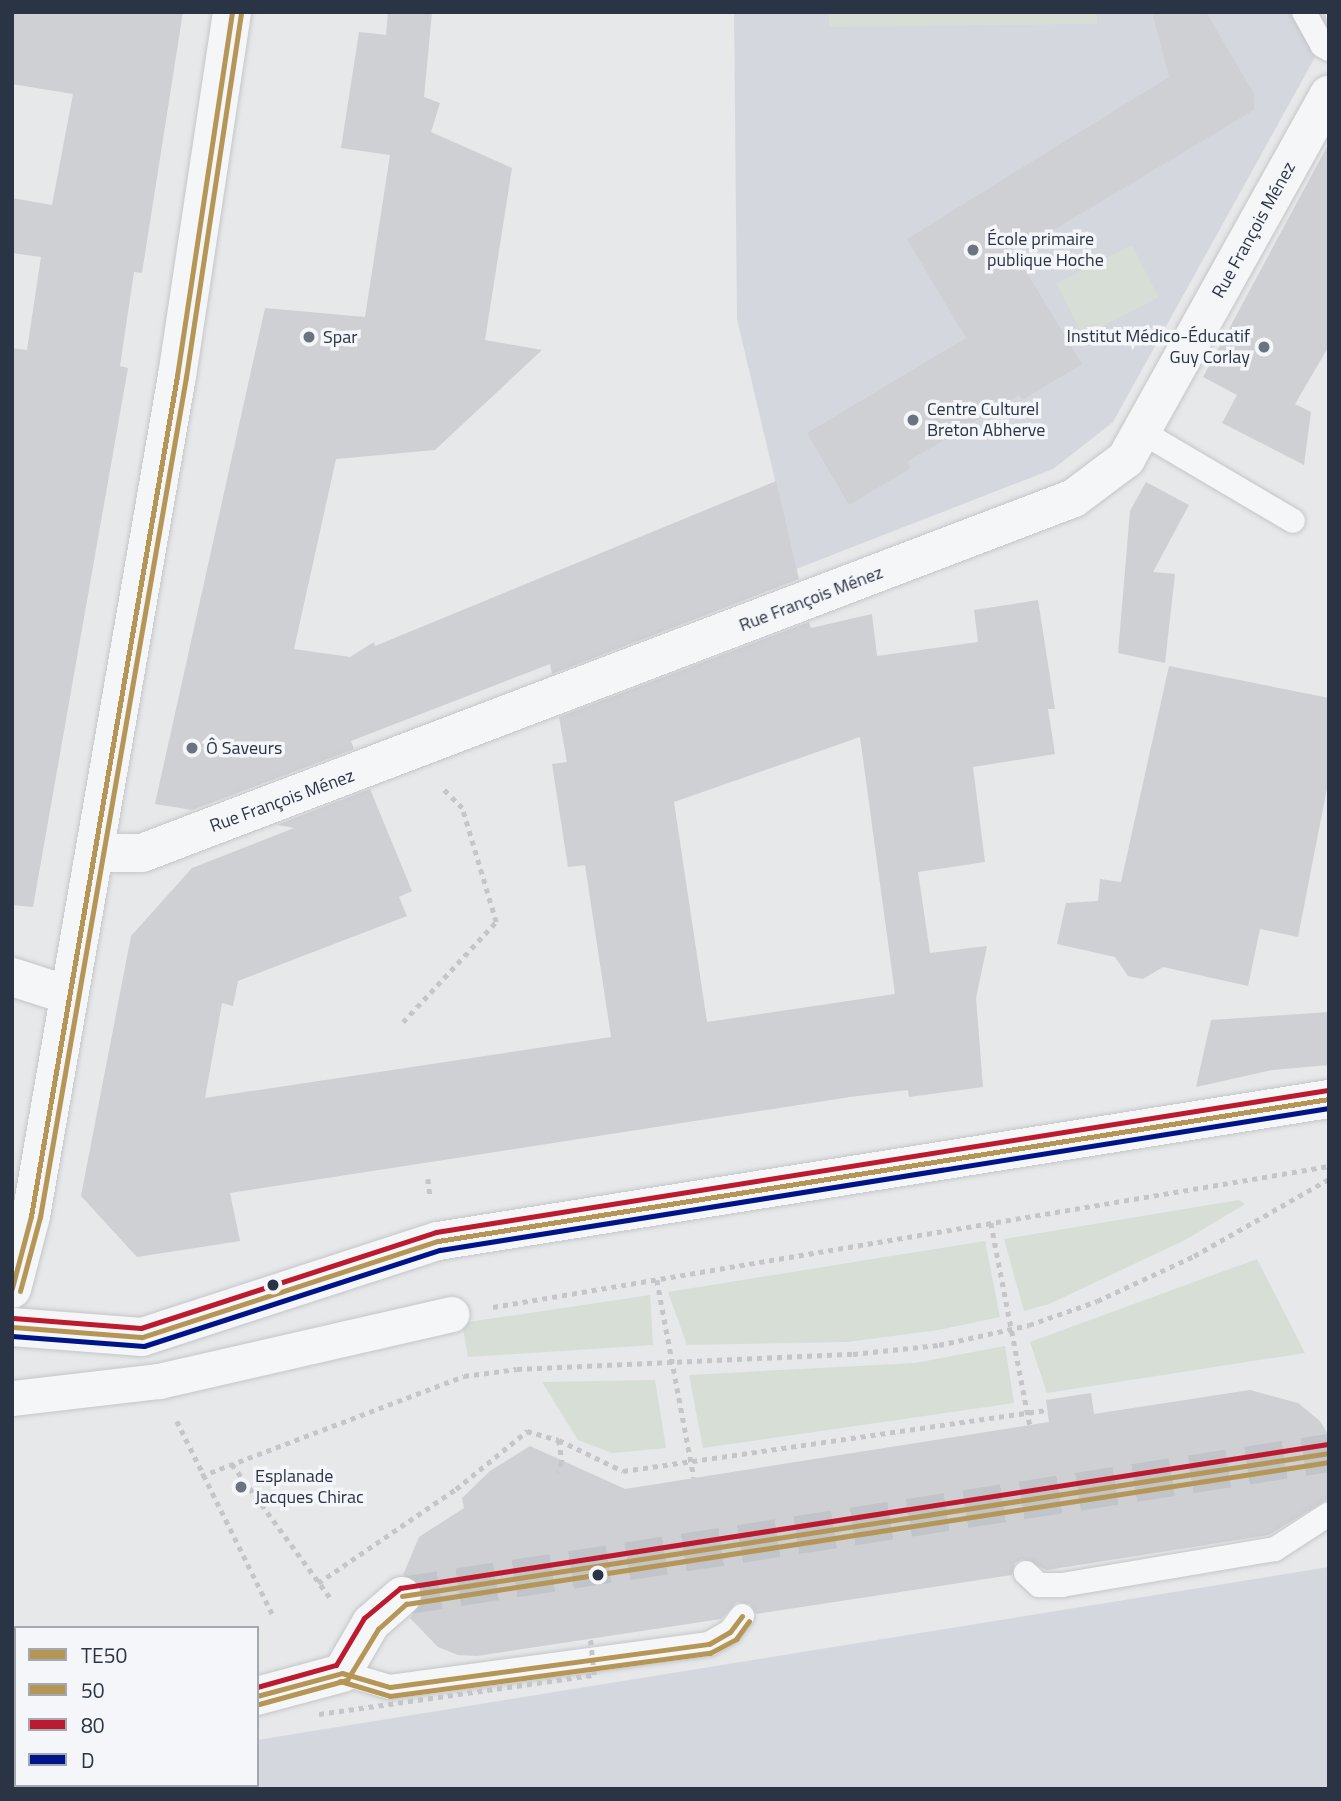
<!DOCTYPE html>
<html>
<head>
<meta charset="utf-8">
<style>
  body { margin:0 }
  #map { position:relative; width:1341px; height:1801px; overflow:hidden; background:#e6e8ea; font-family:"Titillium Web",sans-serif }
  div>[style] { position:absolute }
  .built>* { inset:0; background:#d4d7dd }
  .green>* { inset:0; background:#d6ded6; transform-origin:0 0 }
  .building>* { inset:0; background:#ced0d3 }
  .minor-tunnel>* { height:38px; margin-top:-19px; transform-origin:0; background:repeating-linear-gradient(90deg,#c1c4c9 0 38px,transparent 0 57px) }
  .path>* { height:4.5px; margin-top:-2.25px; transform-origin:0; background:repeating-linear-gradient(90deg,#c5c6ca 0 5px,transparent 0 10px) }
  .roads { filter:drop-shadow(0 0 2px #c4c6c8) drop-shadow(0 0 2px #c4c6c8) }
  .service>* { height:24px; margin:-12px; padding:0 12px; transform-origin:12px; border-radius:12px; background:#f5f6f7 }
  .pedestrian>* { height:35px; margin:-17.5px; padding:0 17.5px; transform-origin:17.5px; border-radius:17.5px; background:#f5f6f7 }
  .minor>* { height:38px; margin:-19px; padding:0 19px; transform-origin:19px; border-radius:19px; background:#f5f6f7 }
  .tertiary>* { height:38px; margin:-19px; padding:0 19px; transform-origin:19px; border-radius:19px; background:#f5f6f7 }
  .path-bridge>* { height:4.5px; margin-top:-2.25px; transform-origin:0; background:repeating-linear-gradient(90deg,#c5c6ca 0 5px,transparent 0 10px) }
  .bus-1>* { height:5px; margin:-2.5px; padding:0 2.5px; transform-origin:2.5px; border-radius:2.5px; background:#b59657 }
  .bus-2>* { height:5px; margin:-2.5px; padding:0 2.5px; transform-origin:2.5px; border-radius:2.5px; background:#b59657 }
  .bus-3>* { height:5px; margin:-2.5px; padding:0 2.5px; transform-origin:2.5px; border-radius:2.5px; background:#bc1a2e }
  .bus-4>* { height:5px; margin:-2.5px; padding:0 2.5px; transform-origin:2.5px; border-radius:2.5px; background:#001489 }
  .dots>* { width:19px; height:19px; translate:-50% -50%; box-sizing:border-box; border:4px solid #f4f6f9; border-radius:50% }
  span { translate:-50% -50%; white-space:nowrap; text-align:center; line-height:1.15; -webkit-text-stroke:7px #f4f6f9; paint-order:stroke }
  .street-label { font-size:18px; color:#2b3445 }
  .poi-label { font-size:18px; color:#2b3445 }
  .left { translate:0 -50%; text-align:left }
  .right { translate:-100% -50%; text-align:right }
  .frame { position:absolute; inset:0; border:14px solid #2b3445; pointer-events:none }
  .legend { position:absolute; left:14px; top:1626px; width:245px; height:161px; box-sizing:border-box; background:#f4f6f9; border:2px solid #a4a8b1; margin:0; padding:9px 12px; list-style:none; font-size:21px; color:#2b3445 }
  .legend li { display:flex; align-items:center; gap:14px; height:35px }
  .legend b { width:35px; border:2px solid #a4a8b1 }
</style>
</head>
<body>
<div id="map">
  <div class="built">
    <div style="clip-path:polygon(734px 12px,1325px 12px,1329px 32px,1113px 422px,1053px 469px,796px 569px,737px 319px)"></div>
    <div style="clip-path:polygon(1329px 1567px,1329px 1789px,12px 1789px,16px 1780px,16px 1785px,257px 1785px,257px 1740px)"></div>
  </div>
  <div class="green">
    <div style="clip-path:polygon(829px 12px,1097px 12px,1097px 24px,829px 27px)"></div>
    <div style="left:1132px;top:245px;width:59px;height:85px;rotate:63deg"></div>
    <div style="clip-path:polygon(1239px 1200px,1245px 1204px,1185px 1240px,1049px 1304px,1024px 1311px,1004px 1239px)"></div>
    <div style="clip-path:polygon(985px 1241px,1000px 1317px,938px 1330px,847px 1342px,687px 1345px,668px 1292px)"></div>
    <div style="clip-path:polygon(1257px 1259px,1305px 1353px,1047px 1393px,1030px 1342px)"></div>
    <div style="clip-path:polygon(650px 1295px,653px 1345px,468px 1357px,462px 1323px)"></div>
    <div style="clip-path:polygon(1005px 1346px,1014px 1403px,703px 1448px,689px 1375px,915px 1363px)"></div>
    <div style="clip-path:polygon(655px 1380px,666px 1448px,612px 1453px,578px 1440px,542px 1382px)"></div>
  </div>
  <div class="building">
    <div style="clip-path:polygon(12px 12px,183px 12px,142px 273px,134px 272px,120px 366px,128px 368px,33px 907px,12px 905px,12px 348px,27px 350px,41px 257px,12px 253px,12px 198px,52px 205px,73px 94px,12px 84px)"></div>
    <div style="clip-path:polygon(388px 12px,432px 12px,424px 97px,440px 103px,431px 132px,512px 168px,485px 340px,542px 350px,435px 450px,336px 459px,294px 649px,350px 657px,374px 642px,375px 646px,776px 481px,799px 579px,552px 674px,550px 664px,351px 741px,354px 749px,192px 810px,155px 804px,265px 308px,365px 317px,390px 155px,341px 148px,359px 32px,386px 35px)"></div>
    <div style="clip-path:polygon(1152px 12px,1206px 12px,1254px 94px,1254px 110px,1015px 253px,1082px 364px,1022px 400px,1019px 395px,907px 462px,911px 468px,849px 505px,807px 433px,966px 338px,907px 239px,1169px 77px)"></div>
    <div style="clip-path:polygon(1329px 143px,1329px 346px,1295px 404px,1311px 412px,1304px 465px,1222px 423px,1237px 395px,1203px 377px)"></div>
    <div style="clip-path:polygon(1146px 482px,1189px 505px,1153px 572px,1175px 574px,1165px 663px,1118px 653px,1130px 511px)"></div>
    <div style="clip-path:polygon(evenodd,1038px 600px,1055px 709px,1048px 709px,1055px 754px,973px 767px,985px 862px,918px 872px,930px 953px,987px 946px,976px 998px,983px 1087px,909px 1097px,908px 1090px,850px 1097px,230px 1193px,240px 1241px,137px 1257px,81px 1196px,131px 936px,192px 868px,294px 828px,277px 825px,370px 789px,412px 891px,399px 897px,407px 916px,238px 981px,233px 1006px,222px 1003px,205px 1098px,611px 1037px,585px 865px,568px 867px,552px 764px,567px 762px,559px 717px,809px 622px,811px 628px,872px 614px,877px 656px,978px 642px,974px 610px,1038px 600px,860px 737px,895px 994px,707px 1022px,674px 802px,860px 737px)"></div>
    <div style="clip-path:polygon(1169px 666px,1329px 698px,1329px 778px,1298px 937px,1260px 929px,1248px 986px,1163px 967px,1143px 979px,1128px 976px,1115px 957px,1057px 944px,1066px 903px,1098px 901px,1100px 879px,1121px 882px)"></div>
    <div style="clip-path:polygon(1329px 1012px,1329px 1065px,1272px 1070px,1196px 1087px,1211px 1020px)"></div>
    <div style="clip-path:polygon(1250px 1390px,1298px 1403px,1320px 1421px,1329px 1436px,1328px 1499px,1269px 1535px,1047px 1570px,1022px 1559px,1015px 1563px,1012px 1575px,756px 1614px,750px 1604px,737px 1602px,721px 1619px,477px 1656px,458px 1655px,438px 1647px,410px 1618px,422px 1604px,424px 1592px,418px 1581px,403px 1575px,419px 1537px,464px 1508px,462px 1498px,490px 1471px,530px 1446px,625px 1489px,1049px 1422px,1046px 1400px,1091px 1393px,1094px 1414px)"></div>
  </div>
  <div class="minor-tunnel">
    <div style="left:402px;top:1596px;width:938px;rotate:-8.77deg"></div>
  </div>
  <div class="path">
    <div style="left:403px;top:1022px;width:137px;rotate:-47.1deg"></div>
    <div style="left:496px;top:922px;width:119px;rotate:-106.6deg"></div>
    <div style="left:462px;top:808px;width:30px;rotate:-135deg"></div>
    <div style="left:428px;top:1179px;width:16px;rotate:83deg"></div>
    <div style="left:991px;top:1223px;width:207px;rotate:79.1deg"></div>
    <div style="left:657px;top:1280px;width:201px;rotate:79.4deg"></div>
    <div style="left:493px;top:1307px;width:848px;rotate:-9.57deg"></div>
    <div style="left:177px;top:1421px;width:216px;rotate:63.7deg"></div>
    <div style="left:559px;top:1440px;width:71px;rotate:25.8deg"></div>
    <div style="left:623px;top:1471px;width:428px;rotate:-8.2deg"></div>
    <div style="left:232px;top:1464px;width:169px;rotate:53.7deg"></div>
    <div style="left:201px;top:1476px;width:281px;rotate:-20.8deg"></div>
    <div style="left:464px;top:1376px;width:53px;rotate:-7.5deg"></div>
    <div style="left:517px;top:1369px;width:336px;rotate:-2.6deg"></div>
    <div style="left:853px;top:1354px;width:86px;rotate:-6deg"></div>
    <div style="left:939px;top:1345px;width:92px;rotate:-12.5deg"></div>
    <div style="left:1029px;top:1325px;width:72px;rotate:-19.4deg"></div>
    <div style="left:1097px;top:1301px;width:107px;rotate:-24.9deg"></div>
    <div style="left:1194px;top:1256px;width:155px;rotate:-29.7deg"></div>
    <div style="left:318px;top:1583px;width:167px;rotate:-34.3deg"></div>
    <div style="left:456px;top:1489px;width:92px;rotate:-39.2deg"></div>
    <div style="left:527px;top:1431px;width:33px;rotate:16deg"></div>
    <div style="left:559px;top:1440px;width:22px;rotate:82deg"></div>
    <div style="left:562px;top:1462px;width:11px;rotate:117deg"></div>
  </div>
  <div class="roads">
    <div class="service">
      <div style="left:1304px;top:12px;width:38px;rotate:61deg"></div>
      <div style="left:1322px;top:45px;width:8px;rotate:30deg"></div>
      <div style="left:1142px;top:432px;width:175px;rotate:30.5deg"></div>
      <div style="left:1026px;top:1573px;width:18px;rotate:43deg"></div>
      <div style="left:1039px;top:1585px;width:23px"></div>
      <div style="left:1062px;top:1585px;width:216px;rotate:-9.6deg"></div>
      <div style="left:1275px;top:1549px;width:64px;rotate:-32.9deg"></div>
      <div style="left:342px;top:1673px;width:50px;rotate:16.3deg"></div>
      <div style="left:390px;top:1687px;width:322px;rotate:-7.7deg"></div>
      <div style="left:709px;top:1644px;width:24px;rotate:-30deg"></div>
      <div style="left:730px;top:1632px;width:20px;rotate:-53deg"></div>
    </div>
    <div class="pedestrian">
      <div style="left:12px;top:1398px;width:148px;rotate:-6.6deg"></div>
      <div style="left:159px;top:1381px;width:300px;rotate:-12.9deg"></div>
    </div>
    <div class="minor">
      <div style="left:95px;top:853px;width:47px"></div>
      <div style="left:142px;top:853px;width:997px;rotate:-20.85deg"></div>
      <div style="left:1074px;top:498px;width:65px;rotate:-36.9deg"></div>
      <div style="left:1126px;top:459px;width:417px;rotate:-60.9deg"></div>
      <div style="left:12px;top:977px;width:59px;rotate:17.8deg"></div>
      <div style="left:12px;top:1289px;width:75px;rotate:-75.4deg"></div>
      <div style="left:12px;top:1327px;width:130px;rotate:4.4deg"></div>
      <div style="left:142px;top:1337px;width:311px;rotate:-18deg"></div>
      <div style="left:257px;top:1696px;width:88px;rotate:-15.1deg"></div>
      <div style="left:342px;top:1673px;width:58px;rotate:-59.9deg"></div>
      <div style="left:371px;top:1623px;width:41px;rotate:-41.1deg"></div>
      <div style="left:12px;top:1732px;width:4px"></div>
    </div>
    <div class="tertiary">
      <div style="left:31px;top:1216px;width:853px;rotate:-80.14deg"></div>
      <div style="left:177px;top:376px;width:368px;rotate:-81.4deg"></div>
      <div style="left:438px;top:1241px;width:902px;rotate:-9.06deg"></div>
    </div>
  </div>
  <div class="path-bridge">
    <div style="left:319px;top:1714px;width:278px;rotate:-8.1deg"></div>
    <div style="left:594px;top:1675px;width:36px;rotate:-96deg"></div>
  </div>
  <div class="bus-1">
    <div style="left:12px;top:1288px;width:74px;rotate:-75.2deg"></div>
    <div style="left:31px;top:1216px;width:853px;rotate:-80.14deg"></div>
    <div style="left:177px;top:376px;width:368px;rotate:-81.4deg"></div>
    <div style="left:12px;top:1327px;width:130px;rotate:4.4deg"></div>
    <div style="left:142px;top:1337px;width:311px;rotate:-18deg"></div>
    <div style="left:438px;top:1241px;width:902px;rotate:-9.06deg"></div>
    <div style="left:402px;top:1596px;width:938px;rotate:-8.77deg"></div>
    <div style="left:257px;top:1696px;width:88px;rotate:-15.1deg"></div>
    <div style="left:342px;top:1673px;width:50px;rotate:16.3deg"></div>
    <div style="left:390px;top:1687px;width:322px;rotate:-7.7deg"></div>
    <div style="left:709px;top:1644px;width:24px;rotate:-30deg"></div>
    <div style="left:730px;top:1632px;width:20px;rotate:-53deg"></div>
  </div>
  <div class="bus-2">
    <div style="left:20px;top:1291px;width:77px;rotate:-74.9deg"></div>
    <div style="left:40px;top:1217px;width:853px;rotate:-80.14deg"></div>
    <div style="left:186px;top:377px;width:368px;rotate:-81.4deg"></div>
    <div style="left:340px;top:1681px;width:52px;rotate:16.7deg"></div>
    <div style="left:390px;top:1696px;width:323px;rotate:-7.7deg"></div>
    <div style="left:710px;top:1653px;width:30px;rotate:-28deg"></div>
    <div style="left:736px;top:1639px;width:22px;rotate:-54deg"></div>
    <div style="left:259px;top:1704px;width:91px;rotate:-15.3deg"></div>
    <div style="left:347px;top:1680px;width:60px;rotate:-58.7deg"></div>
    <div style="left:378px;top:1629px;width:38px;rotate:-42deg"></div>
    <div style="left:406px;top:1604px;width:934px;rotate:-8.75deg"></div>
  </div>
  <div class="bus-3">
    <div style="left:13px;top:1318px;width:128px;rotate:4.5deg"></div>
    <div style="left:141px;top:1328px;width:310px;rotate:-18deg"></div>
    <div style="left:436px;top:1232px;width:903px;rotate:-9.05deg"></div>
    <div style="left:257px;top:1687px;width:82px;rotate:-15.6deg"></div>
    <div style="left:336px;top:1665px;width:55px;rotate:-59.2deg"></div>
    <div style="left:364px;top:1618px;width:47px;rotate:-39.8deg"></div>
    <div style="left:400px;top:1588px;width:939px;rotate:-8.82deg"></div>
  </div>
  <div class="bus-4">
    <div style="left:12px;top:1336px;width:132px;rotate:4.3deg"></div>
    <div style="left:144px;top:1346px;width:311px;rotate:-18deg"></div>
    <div style="left:440px;top:1250px;width:900px;rotate:-9.08deg"></div>
  </div>
  <div class="dots">
    <div style="left:973px;top:250px;background:#6c737f"></div>
    <div style="left:309px;top:337px;background:#6c737f"></div>
    <div style="left:1264px;top:347px;background:#6c737f"></div>
    <div style="left:913px;top:420px;background:#6c737f"></div>
    <div style="left:192px;top:748px;background:#6c737f"></div>
    <div style="left:273px;top:1285px;background:#2b3445"></div>
    <div style="left:241px;top:1487px;background:#6c737f"></div>
    <div style="left:598px;top:1575px;background:#2b3445"></div>
  </div>
  <div class="street-label">
    <span style="left:1254px;top:230px;rotate:-61deg">Rue François Ménez</span>
    <span style="left:811px;top:599px;rotate:-21deg">Rue François Ménez</span>
    <span style="left:282px;top:801px;rotate:-20deg">Rue François Ménez</span>
  </div>
  <div class="poi-label">
    <span class="left" style="left:987px;top:250px">École primaire<br>publique Hoche</span>
    <span class="left" style="left:323px;top:337px">Spar</span>
    <span class="right" style="left:1250px;top:347px">Institut Médico-Éducatif<br>Guy Corlay</span>
    <span class="left" style="left:927px;top:420px">Centre Culturel<br>Breton Abherve</span>
    <span class="left" style="left:206px;top:748px">Ô Saveurs</span>
    <span class="left" style="left:255px;top:1487px">Esplanade<br>Jacques Chirac</span>
  </div>
  <div class="frame"></div>
  <ul class="legend">
  <li><b style="height:9px;background:#b59657"></b>TE50</li>
  <li><b style="height:9px;background:#b59657"></b>50</li>
  <li><b style="height:9px;background:#bc1a2e"></b>80</li>
  <li><b style="height:9px;background:#001489"></b>D</li>
  </ul>
</div>
</body>
</html>
